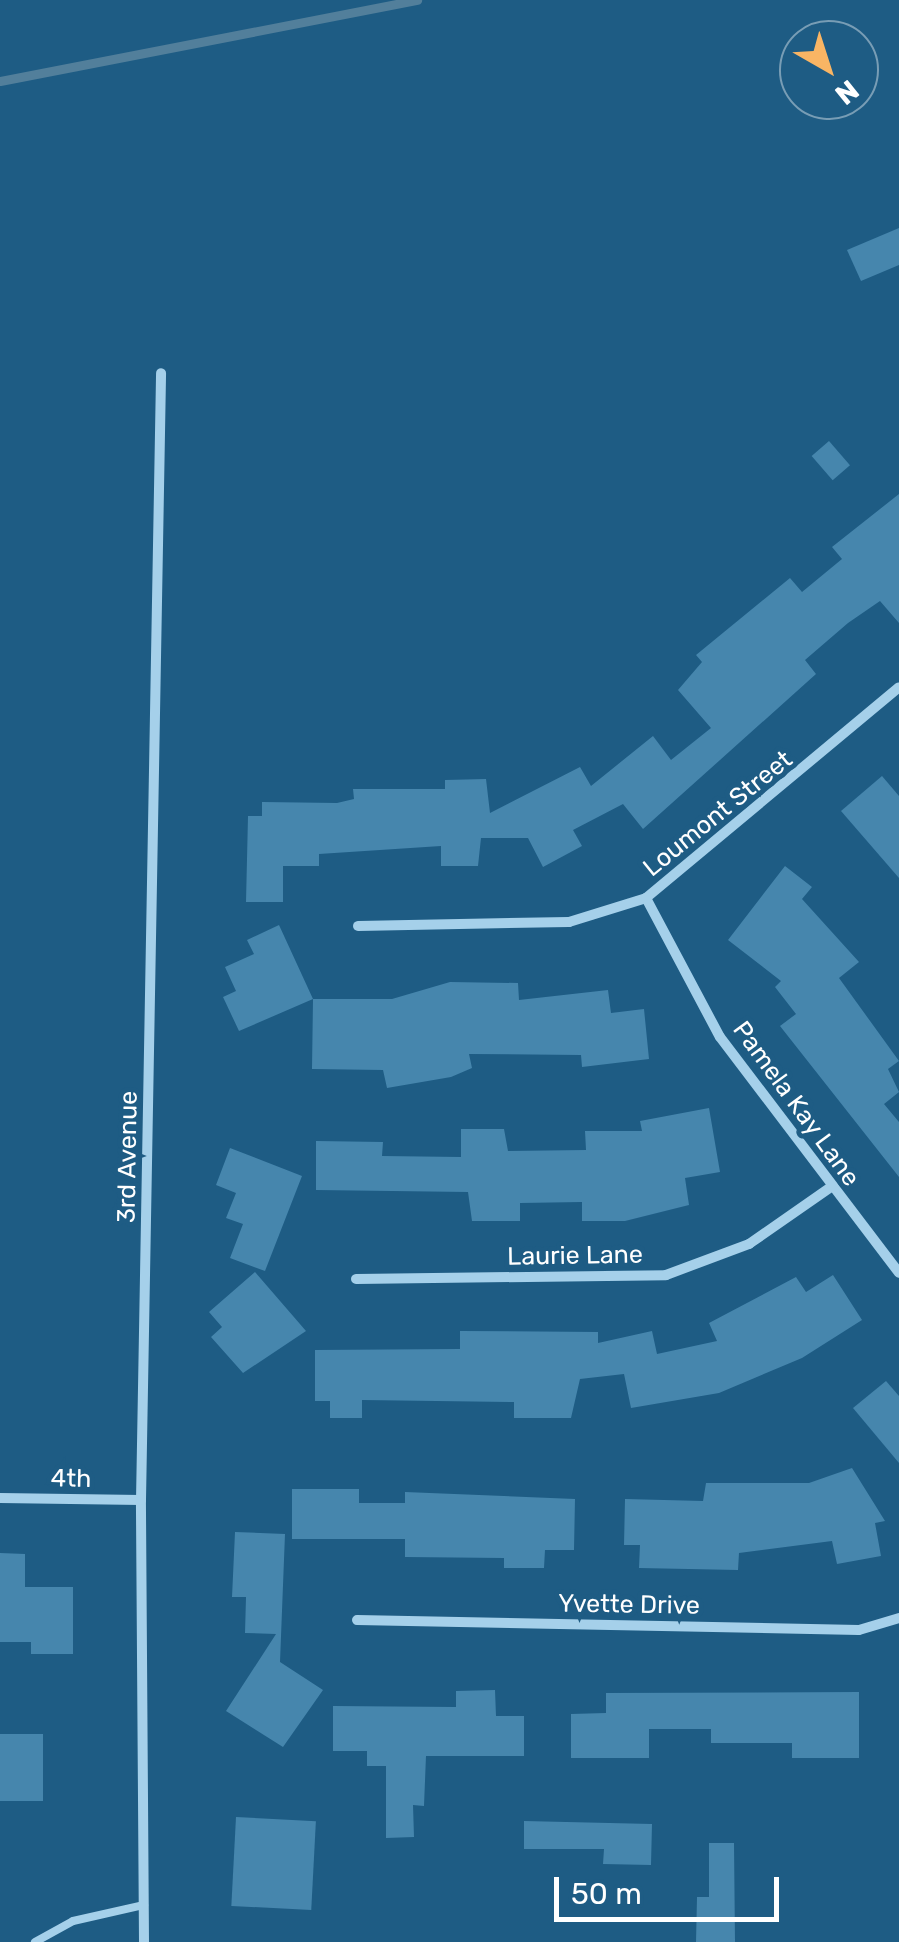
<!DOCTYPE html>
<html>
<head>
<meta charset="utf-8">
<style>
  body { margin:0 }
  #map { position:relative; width:899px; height:1942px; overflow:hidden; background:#1e5c84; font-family:Rubik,sans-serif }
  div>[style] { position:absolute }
  .stream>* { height:9px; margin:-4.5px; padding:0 4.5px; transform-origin:4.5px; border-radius:4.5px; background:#527f9b }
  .building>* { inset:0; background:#4686ad; transform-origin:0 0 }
  .lane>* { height:8px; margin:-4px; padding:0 4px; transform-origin:4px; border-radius:4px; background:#a5d0ea }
  .street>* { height:10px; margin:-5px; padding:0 5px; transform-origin:5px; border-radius:5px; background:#a5d0ea }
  span { translate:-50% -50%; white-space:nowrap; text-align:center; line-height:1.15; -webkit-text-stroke:10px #1e5c84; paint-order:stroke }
  .street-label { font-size:25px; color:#fff }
  .north { position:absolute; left:779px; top:20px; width:100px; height:100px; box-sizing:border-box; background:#1e5c84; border:2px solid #789db5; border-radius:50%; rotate:141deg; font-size:28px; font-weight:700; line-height:40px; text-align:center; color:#fff }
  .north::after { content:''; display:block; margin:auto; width:35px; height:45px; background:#f9b564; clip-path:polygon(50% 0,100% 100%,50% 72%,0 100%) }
  .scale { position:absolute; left:554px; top:1877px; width:225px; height:45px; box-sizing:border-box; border:5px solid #fff; border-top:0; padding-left:12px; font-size:30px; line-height:35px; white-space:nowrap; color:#fff; -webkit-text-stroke:8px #1e5c84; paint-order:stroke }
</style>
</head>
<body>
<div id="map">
  <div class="stream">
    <div style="left:0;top:81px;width:425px;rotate:-11deg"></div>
  </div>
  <div class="building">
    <div style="clip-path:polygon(899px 228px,899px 265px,861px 281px,847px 250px)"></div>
    <div style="left:829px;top:441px;width:32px;height:23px;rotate:49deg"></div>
    <div style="clip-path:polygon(899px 494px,899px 623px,880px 601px,848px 623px,805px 660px,816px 674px,643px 829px,623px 804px,573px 830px,582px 846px,543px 867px,528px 838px,481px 838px,478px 866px,441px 866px,441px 846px,319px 854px,319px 866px,283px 866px,283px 902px,246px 902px,248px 816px,262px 816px,262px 802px,337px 803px,354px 799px,353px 789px,445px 789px,445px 780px,486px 779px,490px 813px,580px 767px,591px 786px,653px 736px,671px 760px,711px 728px,678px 690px,702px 662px,696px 655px,790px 578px,802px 592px,842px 559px,832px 547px)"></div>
    <div style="clip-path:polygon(882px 776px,899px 796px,899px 878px,841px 811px)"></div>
    <div style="clip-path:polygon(785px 866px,812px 887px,802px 899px,859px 962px,839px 978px,899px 1061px,888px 1069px,899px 1092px,884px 1104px,899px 1122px,899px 1177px,780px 1026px,796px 1014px,775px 987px,781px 981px,728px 940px)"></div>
    <div style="clip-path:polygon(279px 925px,313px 999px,239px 1031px,223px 997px,236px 991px,225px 967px,254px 954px,247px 940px)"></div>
    <div style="clip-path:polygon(450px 982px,518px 983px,519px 1000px,608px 990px,611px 1013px,644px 1009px,649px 1059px,582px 1067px,581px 1055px,469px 1054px,472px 1068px,451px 1077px,387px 1088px,383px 1070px,312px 1069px,313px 999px,392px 999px)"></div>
    <div style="clip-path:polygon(709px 1108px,720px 1172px,685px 1178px,689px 1205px,625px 1221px,582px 1221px,582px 1202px,520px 1203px,520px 1221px,472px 1221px,468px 1192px,316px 1190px,316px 1141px,383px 1142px,382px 1156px,461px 1157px,461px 1129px,504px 1129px,508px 1151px,586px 1150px,585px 1131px,642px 1131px,640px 1121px)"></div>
    <div style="clip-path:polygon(230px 1148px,302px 1176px,265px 1271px,230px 1258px,243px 1224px,226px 1218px,236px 1193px,216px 1185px)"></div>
    <div style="clip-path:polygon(255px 1272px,306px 1331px,243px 1373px,211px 1337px,222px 1327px,209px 1312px)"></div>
    <div style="clip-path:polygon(833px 1275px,862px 1320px,802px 1358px,719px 1393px,631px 1408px,624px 1374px,580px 1379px,571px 1418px,514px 1418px,514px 1402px,362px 1400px,362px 1418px,330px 1418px,330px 1401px,315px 1401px,315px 1350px,460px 1349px,460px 1331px,598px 1332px,598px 1343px,652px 1331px,657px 1354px,717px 1341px,709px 1323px,796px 1277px,806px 1292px)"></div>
    <div style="clip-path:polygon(886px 1381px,899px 1396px,899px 1463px,853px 1408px)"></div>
    <div style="clip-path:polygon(852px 1468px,885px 1521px,875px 1523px,881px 1556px,837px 1564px,832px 1541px,739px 1553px,738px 1570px,639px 1568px,640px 1545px,624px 1545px,625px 1499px,703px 1501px,706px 1483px,809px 1483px)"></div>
    <div style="clip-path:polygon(292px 1489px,359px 1489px,359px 1503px,405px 1503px,405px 1492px,575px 1499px,574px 1550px,545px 1550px,544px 1568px,504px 1568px,504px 1558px,405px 1557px,405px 1539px,292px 1539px)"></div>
    <div style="clip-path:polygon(235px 1532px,285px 1534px,280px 1662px,323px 1690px,283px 1747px,226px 1711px,276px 1634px,245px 1633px,246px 1597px,232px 1597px)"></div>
    <div style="clip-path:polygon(0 1553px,25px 1554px,25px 1587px,73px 1587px,73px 1654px,31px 1654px,31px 1642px,0 1642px)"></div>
    <div style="clip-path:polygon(495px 1690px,496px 1716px,524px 1716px,524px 1756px,426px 1756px,424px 1806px,413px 1805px,414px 1837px,386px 1838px,386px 1766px,367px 1766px,367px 1751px,333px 1751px,333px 1706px,456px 1707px,456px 1691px)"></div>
    <div style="clip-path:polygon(859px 1692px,859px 1758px,792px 1758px,792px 1743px,711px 1743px,711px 1729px,649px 1729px,649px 1758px,571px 1758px,571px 1714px,606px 1713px,606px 1693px)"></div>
    <div style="left:0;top:1734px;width:43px;height:67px"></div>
    <div style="left:236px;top:1817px;width:80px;height:89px;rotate:3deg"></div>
    <div style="clip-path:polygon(524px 1821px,652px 1824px,651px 1865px,603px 1864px,604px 1849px,524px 1849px)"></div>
    <div style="clip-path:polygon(709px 1843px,734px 1843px,735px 1942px,696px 1942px,697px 1897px,709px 1897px)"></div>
  </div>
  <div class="lane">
    <div style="left:35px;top:1942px;width:43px;rotate:-28.9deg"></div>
    <div style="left:73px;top:1921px;width:73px;rotate:-12.7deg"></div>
  </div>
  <div class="street">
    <div style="left:646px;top:898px;width:157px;rotate:62deg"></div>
    <div style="left:720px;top:1037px;width:296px;rotate:52.8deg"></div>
    <div style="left:358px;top:926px;width:211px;rotate:-1.1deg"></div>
    <div style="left:569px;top:922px;width:81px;rotate:-17.3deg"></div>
    <div style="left:646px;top:898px;width:329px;rotate:-39.8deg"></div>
    <div style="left:356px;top:1279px;width:310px;rotate:-0.7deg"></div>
    <div style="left:666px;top:1275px;width:89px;rotate:-20.5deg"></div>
    <div style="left:749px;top:1244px;width:100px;rotate:-34.8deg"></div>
    <div style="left:0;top:1498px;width:141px;rotate:0.8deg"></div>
    <div style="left:357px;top:1620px;width:502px;rotate:1.14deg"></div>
    <div style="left:859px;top:1630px;width:42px;rotate:-16.7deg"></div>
    <div style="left:144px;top:1942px;width:442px;rotate:-90.4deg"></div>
    <div style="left:141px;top:1500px;width:1127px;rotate:-88.98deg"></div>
  </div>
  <div class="street-label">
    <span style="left:718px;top:814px;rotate:-39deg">Loumont Street</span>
    <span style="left:796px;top:1104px;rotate:54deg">Pamela Kay Lane</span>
    <span style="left:128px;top:1157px;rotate:-89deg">3rd Avenue</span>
    <span style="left:575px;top:1256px;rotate:-1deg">Laurie Lane</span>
    <span style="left:71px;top:1479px;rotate:1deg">4th</span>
    <span style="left:629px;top:1605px;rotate:1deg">Yvette Drive</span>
  </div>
  <div class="north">N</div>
  <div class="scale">50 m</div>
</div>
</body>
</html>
